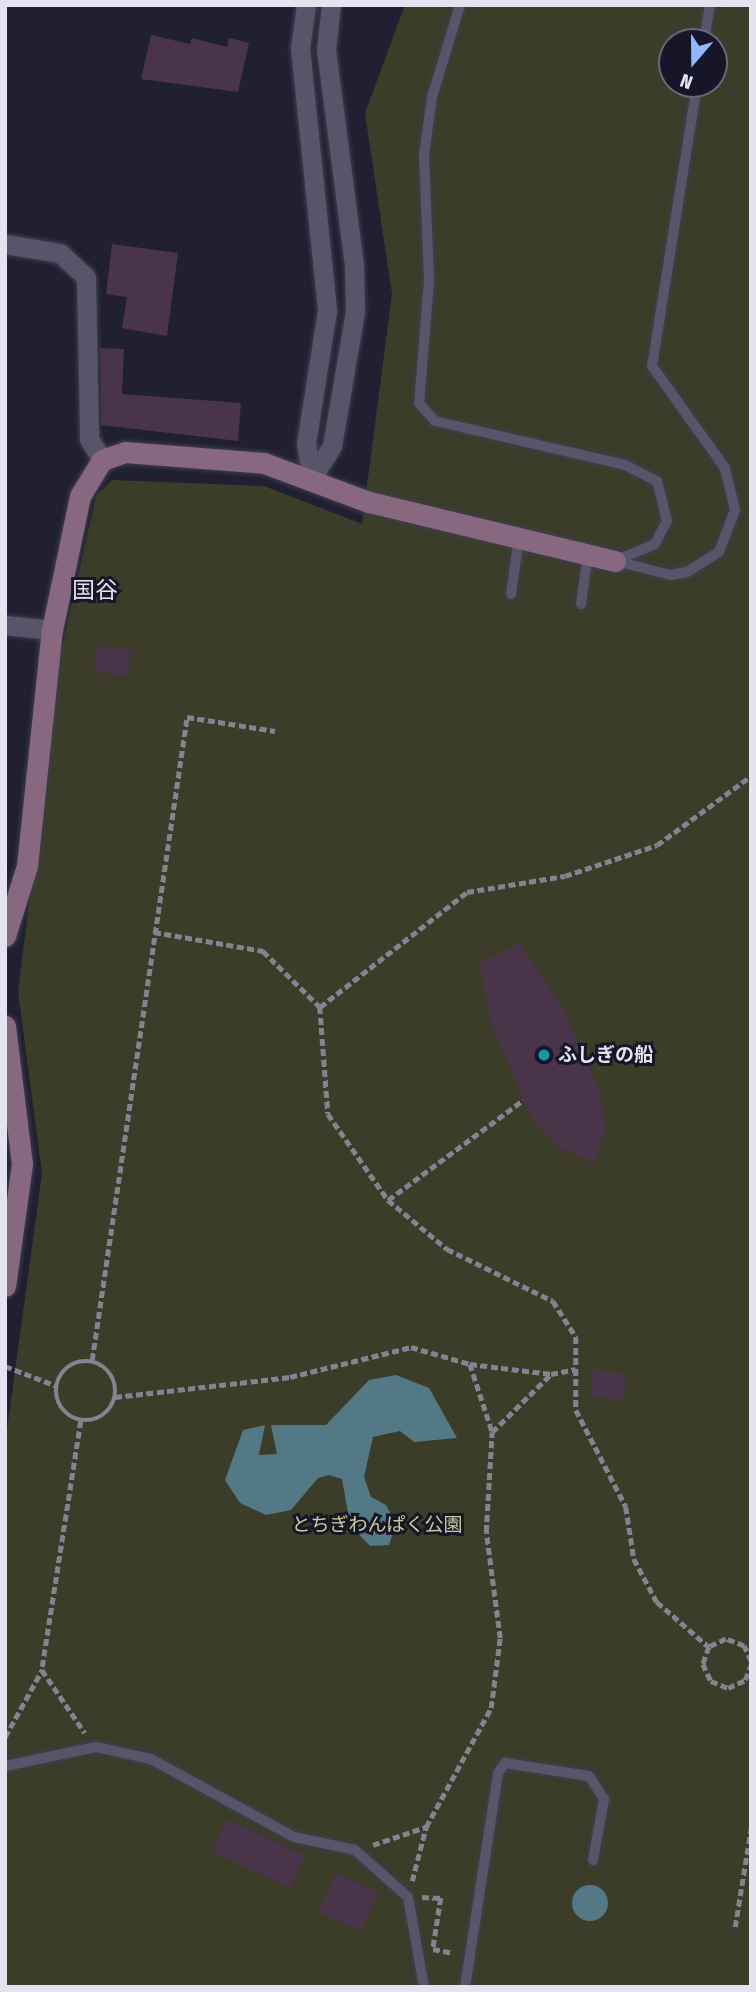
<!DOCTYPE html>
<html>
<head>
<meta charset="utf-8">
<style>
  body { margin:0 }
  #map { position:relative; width:756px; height:1992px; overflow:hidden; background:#212032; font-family:"Fira Sans Condensed","Noto Sans JP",sans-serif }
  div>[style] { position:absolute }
  .green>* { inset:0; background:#3b3d29 }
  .water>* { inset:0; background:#537886 }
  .round { border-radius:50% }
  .building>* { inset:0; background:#4a3449; transform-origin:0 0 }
  .path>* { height:4.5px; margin-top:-2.25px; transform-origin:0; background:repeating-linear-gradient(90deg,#848392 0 7px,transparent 0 10.5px) }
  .path>.ring { margin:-2.25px; padding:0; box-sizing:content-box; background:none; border:4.5px solid #848392; border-radius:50% }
  .roads { filter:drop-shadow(0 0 2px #3f3e4d) drop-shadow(0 0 2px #3f3e4d) }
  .lane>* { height:10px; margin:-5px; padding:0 5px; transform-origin:5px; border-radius:5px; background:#56556a }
  .street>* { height:19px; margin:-9.5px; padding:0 9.5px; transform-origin:9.5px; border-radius:9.5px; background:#56556a }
  .secondary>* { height:21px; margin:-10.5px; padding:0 10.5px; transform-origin:10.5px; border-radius:10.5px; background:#886780 }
  .dots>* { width:19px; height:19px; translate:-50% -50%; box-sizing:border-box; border:4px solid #171628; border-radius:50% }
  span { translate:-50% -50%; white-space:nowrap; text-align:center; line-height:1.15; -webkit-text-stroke:6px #171628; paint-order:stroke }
  .poi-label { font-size:19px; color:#e4e4f0; font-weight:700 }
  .left { translate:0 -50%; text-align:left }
  .park-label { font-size:19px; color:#c7ce95 }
  .quarter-label { font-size:23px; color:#e4e4f0 }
  .frame { position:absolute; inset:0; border:7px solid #e4e4f0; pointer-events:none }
  .north { position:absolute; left:658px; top:28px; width:70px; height:70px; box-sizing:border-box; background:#171628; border:2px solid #696878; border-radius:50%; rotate:200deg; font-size:19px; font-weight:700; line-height:28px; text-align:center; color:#e4e4f0 }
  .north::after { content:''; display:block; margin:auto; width:24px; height:32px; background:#8fb8fd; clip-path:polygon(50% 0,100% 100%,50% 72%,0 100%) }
</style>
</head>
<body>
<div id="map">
  <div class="green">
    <div style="clip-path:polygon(evenodd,405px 5px,751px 5px,751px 1987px,5px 1987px,5px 1444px,42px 1174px,18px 991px,60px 657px,96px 496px,112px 480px,264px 486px,362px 524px,392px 294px,365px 113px,405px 5px,672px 42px,714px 42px,714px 84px,672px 84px,672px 42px)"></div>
  </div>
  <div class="water">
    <div style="clip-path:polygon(396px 1375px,429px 1388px,457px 1438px,414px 1442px,400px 1431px,373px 1437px,364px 1477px,371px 1497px,386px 1505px,396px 1524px,389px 1545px,370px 1546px,350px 1525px,342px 1479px,329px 1475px,318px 1478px,291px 1510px,266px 1515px,240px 1503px,225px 1480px,243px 1430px,265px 1425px,259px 1455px,277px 1454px,271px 1425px,326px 1425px,369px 1380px)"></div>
    <div class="round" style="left:572px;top:1885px;width:36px;height:36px"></div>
  </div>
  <div class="building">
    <div style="clip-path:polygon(151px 35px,190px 44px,192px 38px,227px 47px,229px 38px,249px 43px,238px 92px,141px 79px)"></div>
    <div style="clip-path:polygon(112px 244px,178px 253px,167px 336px,122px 328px,127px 297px,106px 294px)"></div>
    <div style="clip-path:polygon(100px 348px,124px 349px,122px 394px,241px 403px,238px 441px,101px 425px)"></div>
    <div style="left:98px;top:645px;width:34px;height:26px;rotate:10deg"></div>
    <div style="clip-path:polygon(520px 943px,560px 1003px,598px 1087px,606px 1128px,595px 1162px,559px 1148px,530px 1116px,491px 1022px,479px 964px)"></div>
    <div style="left:594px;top:1369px;width:33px;height:27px;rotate:9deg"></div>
    <div style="left:227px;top:1819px;width:86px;height:36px;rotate:25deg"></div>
    <div style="left:336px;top:1873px;width:47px;height:43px;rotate:25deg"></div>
  </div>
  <div class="path">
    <div style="left:154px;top:932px;width:111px;rotate:9.9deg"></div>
    <div style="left:263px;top:951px;width:80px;rotate:44.5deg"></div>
    <div style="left:320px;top:1007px;width:107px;rotate:85.7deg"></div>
    <div style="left:328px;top:1114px;width:105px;rotate:55.1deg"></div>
    <div style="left:388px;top:1200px;width:77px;rotate:39.7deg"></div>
    <div style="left:447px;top:1249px;width:118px;rotate:26.1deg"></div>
    <div style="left:553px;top:1301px;width:43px;rotate:57.4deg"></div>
    <div style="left:576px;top:1337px;width:73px;rotate:90deg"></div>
    <div style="left:576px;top:1410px;width:109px;rotate:62.7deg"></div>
    <div style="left:626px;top:1507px;width:53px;rotate:81.3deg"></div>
    <div style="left:634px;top:1559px;width:49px;rotate:61.9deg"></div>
    <div style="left:657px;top:1602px;width:69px;rotate:40.9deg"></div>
    <div style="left:320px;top:1007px;width:187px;rotate:-38deg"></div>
    <div style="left:467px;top:892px;width:99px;rotate:-9.3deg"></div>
    <div style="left:565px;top:876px;width:97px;rotate:-18.6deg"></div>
    <div style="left:657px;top:845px;width:117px;rotate:-36.3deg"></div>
    <div style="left:388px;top:1200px;width:168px;rotate:-36.5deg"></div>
    <div style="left:92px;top:1360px;width:650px;rotate:-81.6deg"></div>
    <div style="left:187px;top:717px;width:89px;rotate:9deg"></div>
    <div class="ring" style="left:56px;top:1361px;width:55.5px;height:55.5px"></div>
    <div style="left:470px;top:1364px;width:71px;rotate:71.8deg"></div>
    <div style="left:5px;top:1366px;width:56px;rotate:21deg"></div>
    <div style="left:115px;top:1397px;width:176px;rotate:-6.5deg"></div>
    <div style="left:290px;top:1377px;width:125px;rotate:-13.9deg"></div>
    <div style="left:411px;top:1347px;width:61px;rotate:16.1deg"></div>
    <div style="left:470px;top:1364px;width:82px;rotate:7deg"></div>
    <div style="left:551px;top:1374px;width:25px;rotate:-11deg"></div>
    <div style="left:81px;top:1421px;width:252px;rotate:98.9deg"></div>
    <div style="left:42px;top:1670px;width:76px;rotate:55.7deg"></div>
    <div style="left:751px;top:1661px;width:17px;rotate:-115deg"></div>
    <div style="left:744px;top:1646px;width:19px;rotate:-159deg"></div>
    <div style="left:726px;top:1639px;width:19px;rotate:155deg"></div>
    <div style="left:709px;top:1647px;width:18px;rotate:109deg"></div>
    <div style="left:703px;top:1664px;width:19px;rotate:65deg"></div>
    <div style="left:711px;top:1681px;width:18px;rotate:22deg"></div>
    <div style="left:728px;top:1688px;width:19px;rotate:-25deg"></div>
    <div style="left:745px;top:1680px;width:16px;rotate:-68deg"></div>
    <div style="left:5px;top:1737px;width:77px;rotate:-61.1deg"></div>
    <div style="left:373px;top:1845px;width:56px;rotate:-18.8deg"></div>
    <div style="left:412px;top:1881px;width:56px;rotate:-75.5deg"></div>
    <div style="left:426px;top:1827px;width:136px;rotate:-61.4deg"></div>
    <div style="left:491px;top:1708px;width:71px;rotate:-82.7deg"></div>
    <div style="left:500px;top:1638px;width:107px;rotate:-97.5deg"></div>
    <div style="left:486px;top:1532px;width:100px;rotate:-86.6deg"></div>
    <div style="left:492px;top:1432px;width:83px;rotate:-44.5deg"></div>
    <div style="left:422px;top:1897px;width:19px;rotate:3deg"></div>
    <div style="left:441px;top:1898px;width:52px;rotate:98.9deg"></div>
    <div style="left:433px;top:1949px;width:21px;rotate:11deg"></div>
    <div style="left:735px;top:1927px;width:100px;rotate:-80.8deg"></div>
  </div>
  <div class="roads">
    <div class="lane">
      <div style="left:460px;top:5px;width:96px;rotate:106.9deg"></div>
      <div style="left:432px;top:97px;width:59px;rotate:97.9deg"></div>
      <div style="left:424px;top:155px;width:125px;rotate:87.7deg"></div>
      <div style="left:429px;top:280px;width:123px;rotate:94.6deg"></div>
      <div style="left:419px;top:403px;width:24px;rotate:48deg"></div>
      <div style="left:435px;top:421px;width:195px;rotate:13deg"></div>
      <div style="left:625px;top:465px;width:36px;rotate:27deg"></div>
      <div style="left:657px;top:481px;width:41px;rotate:76deg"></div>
      <div style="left:667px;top:521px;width:26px;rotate:118deg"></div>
      <div style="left:655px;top:544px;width:43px;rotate:157deg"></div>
      <div style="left:704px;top:42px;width:37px;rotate:-81deg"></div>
      <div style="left:616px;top:561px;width:56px;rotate:14.5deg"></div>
      <div style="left:670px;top:575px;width:17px;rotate:-10deg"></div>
      <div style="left:687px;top:572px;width:38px;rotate:-32deg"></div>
      <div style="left:719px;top:552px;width:45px;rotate:-69.1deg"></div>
      <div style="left:735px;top:510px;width:43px;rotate:-103.4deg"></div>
      <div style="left:725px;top:468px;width:125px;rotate:-125.6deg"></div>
      <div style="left:652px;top:366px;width:286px;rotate:-80.9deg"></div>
      <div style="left:511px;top:594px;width:57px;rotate:-81.9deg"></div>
      <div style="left:581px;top:604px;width:50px;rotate:-82deg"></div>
      <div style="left:5px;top:1766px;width:93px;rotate:-11.8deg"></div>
      <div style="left:96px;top:1747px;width:56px;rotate:12.3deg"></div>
      <div style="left:151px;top:1759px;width:163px;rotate:28.6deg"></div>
      <div style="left:294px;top:1837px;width:62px;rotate:12deg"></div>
      <div style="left:355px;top:1850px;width:71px;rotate:41.6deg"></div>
      <div style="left:408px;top:1897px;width:91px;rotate:79.9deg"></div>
      <div style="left:465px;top:1987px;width:217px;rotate:-81.2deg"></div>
      <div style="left:498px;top:1773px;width:12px;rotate:-55deg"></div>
      <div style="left:505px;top:1763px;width:85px;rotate:8.8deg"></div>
      <div style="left:589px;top:1776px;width:27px;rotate:57deg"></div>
      <div style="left:604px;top:1799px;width:62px;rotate:100.2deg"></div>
    </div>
    <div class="street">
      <div style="left:306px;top:5px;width:43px;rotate:97.9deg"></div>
      <div style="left:300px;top:48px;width:264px;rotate:84.1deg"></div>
      <div style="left:327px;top:311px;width:135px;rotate:99deg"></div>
      <div style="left:306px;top:444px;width:35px;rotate:80deg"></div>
      <div style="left:5px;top:244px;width:56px;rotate:9.3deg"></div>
      <div style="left:60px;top:253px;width:35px;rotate:43deg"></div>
      <div style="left:86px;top:277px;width:162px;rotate:88.9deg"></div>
      <div style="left:89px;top:439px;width:25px;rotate:58deg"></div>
      <div style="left:312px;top:478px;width:38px;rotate:-58deg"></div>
      <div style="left:332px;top:446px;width:136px;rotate:-80.3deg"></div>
      <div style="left:355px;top:312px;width:47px;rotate:-91.2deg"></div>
      <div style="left:354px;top:265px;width:217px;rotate:-97.4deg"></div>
      <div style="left:326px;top:50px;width:45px;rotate:-83.7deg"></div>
      <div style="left:5px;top:625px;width:47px;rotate:6.1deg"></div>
    </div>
    <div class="secondary">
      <div style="left:5px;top:936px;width:73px;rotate:-72.6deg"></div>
      <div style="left:27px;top:866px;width:237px;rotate:-84deg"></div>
      <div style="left:52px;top:630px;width:137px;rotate:-78.2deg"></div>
      <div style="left:80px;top:496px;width:42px;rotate:-58.6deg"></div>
      <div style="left:102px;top:460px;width:24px;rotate:-19deg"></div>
      <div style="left:125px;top:452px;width:139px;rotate:4.5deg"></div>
      <div style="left:264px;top:463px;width:112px;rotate:20.4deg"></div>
      <div style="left:369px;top:502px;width:253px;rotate:13.5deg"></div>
      <div style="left:5px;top:1026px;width:139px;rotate:83deg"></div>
      <div style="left:22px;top:1164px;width:123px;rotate:97.9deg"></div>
    </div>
  </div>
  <div class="dots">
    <div style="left:544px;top:1055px;background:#0f9aa8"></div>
  </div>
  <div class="poi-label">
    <span class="left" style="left:558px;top:1055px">ふしぎの船</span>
  </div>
  <div class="park-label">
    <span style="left:377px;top:1525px">とちぎわんぱく公園</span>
  </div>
  <div class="quarter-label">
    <span style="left:95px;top:590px">国谷</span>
  </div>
  <div class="frame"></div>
  <div class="north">N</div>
</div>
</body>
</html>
